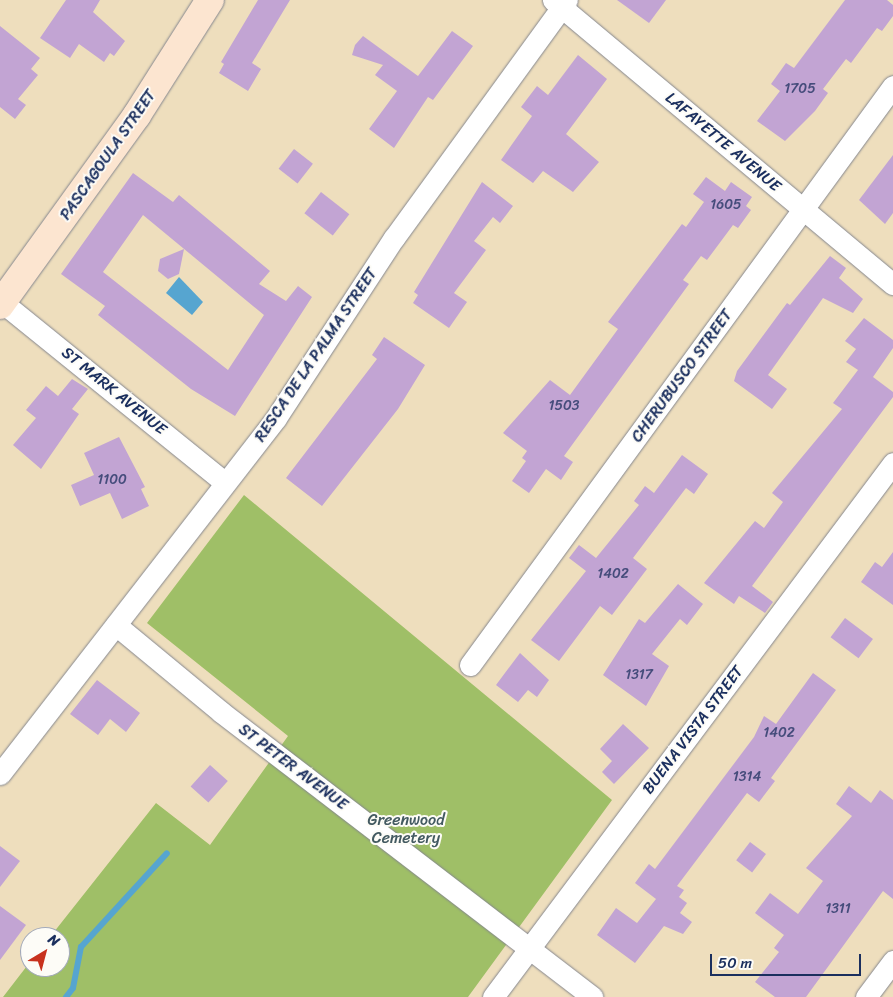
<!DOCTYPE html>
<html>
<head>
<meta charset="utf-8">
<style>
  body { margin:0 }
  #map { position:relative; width:893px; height:997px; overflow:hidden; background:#eedebd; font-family:Sriracha,sans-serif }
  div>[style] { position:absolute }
  .green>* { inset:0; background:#9fbf67 }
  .water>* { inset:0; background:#56a5d0 }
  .stream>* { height:6px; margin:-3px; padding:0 3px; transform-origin:3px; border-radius:3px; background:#56a5d0 }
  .building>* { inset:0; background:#c2a4d3; transform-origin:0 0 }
  .roads { filter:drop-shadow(0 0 1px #84868e) drop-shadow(0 0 1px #84868e) }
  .street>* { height:21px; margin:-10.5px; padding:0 10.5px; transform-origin:10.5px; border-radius:10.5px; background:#fff }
  .secondary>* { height:28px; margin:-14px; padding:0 14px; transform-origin:14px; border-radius:14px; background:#fce5d0 }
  span { translate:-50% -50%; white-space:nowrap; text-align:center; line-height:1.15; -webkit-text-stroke:4px #fdfcf7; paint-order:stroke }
  .number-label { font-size:14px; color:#454c7b }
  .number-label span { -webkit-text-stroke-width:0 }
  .street-label { font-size:16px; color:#1b2f5e }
  .park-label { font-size:16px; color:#435a61 }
  .north { position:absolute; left:20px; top:927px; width:50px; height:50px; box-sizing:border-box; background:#fdfcf7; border:1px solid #a3aaba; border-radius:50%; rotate:37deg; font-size:14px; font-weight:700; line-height:20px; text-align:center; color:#1b2f5e }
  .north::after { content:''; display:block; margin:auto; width:18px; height:22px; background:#c8321e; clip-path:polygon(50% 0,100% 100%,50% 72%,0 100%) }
  .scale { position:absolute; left:710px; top:954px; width:151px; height:22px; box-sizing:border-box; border:2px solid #1b2f5e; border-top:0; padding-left:6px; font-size:15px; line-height:18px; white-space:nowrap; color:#1b2f5e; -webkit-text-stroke:4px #fdfcf7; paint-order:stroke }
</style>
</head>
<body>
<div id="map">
  <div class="green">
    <div style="clip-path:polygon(244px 495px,612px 800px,468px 997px,3px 997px,30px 962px,30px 967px,60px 967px,60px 937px,50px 937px,156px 803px,210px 845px,288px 736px,147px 623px)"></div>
  </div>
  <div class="water">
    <div style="clip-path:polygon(179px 277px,203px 302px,192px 315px,166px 293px)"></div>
  </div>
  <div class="stream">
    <div style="left:66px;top:997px;width:11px;rotate:-52deg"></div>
    <div style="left:73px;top:988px;width:42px;rotate:-79deg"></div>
    <div style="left:81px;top:947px;width:127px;rotate:-47.5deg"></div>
  </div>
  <div class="building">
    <div style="clip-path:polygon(66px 0,100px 0,93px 12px,125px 41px,114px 56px,110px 53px,104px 62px,79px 44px,70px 58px,40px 38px)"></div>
    <div style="clip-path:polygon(258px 0,290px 0,252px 63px,261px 69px,248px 91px,219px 73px,224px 64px,221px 62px)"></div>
    <div style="clip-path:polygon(617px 0,666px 0,649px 23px)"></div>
    <div style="clip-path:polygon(845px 0,887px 0,893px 5px,893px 16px,882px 31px,877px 28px,851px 63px,846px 59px,823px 89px,828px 93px,815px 111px,785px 141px,757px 121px,780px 91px,771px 84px,786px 63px,794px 68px)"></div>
    <div style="clip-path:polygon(0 26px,40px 58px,31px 69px,38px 75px,18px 99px,26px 105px,15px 119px,0 107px)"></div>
    <div style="clip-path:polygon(452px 31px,473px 46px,433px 100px,428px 97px,394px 148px,369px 129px,397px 91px,375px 75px,383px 65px,352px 55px,355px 45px,363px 36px,418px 76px)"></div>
    <div style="clip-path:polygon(578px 55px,607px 79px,566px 134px,599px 162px,573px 192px,543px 171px,533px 183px,501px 160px,532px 116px,521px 107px,537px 86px,548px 95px)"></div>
    <div style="left:294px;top:149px;width:24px;height:25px;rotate:38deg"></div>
    <div style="clip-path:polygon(893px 155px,893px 213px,885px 224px,859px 200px)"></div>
    <div style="clip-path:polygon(evenodd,133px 173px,173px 202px,179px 195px,270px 271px,259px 284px,286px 301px,298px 286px,312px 297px,235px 416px,191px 389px,98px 315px,105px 306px,61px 274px,133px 173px,143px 215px,264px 315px,228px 370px,103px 272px,143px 215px)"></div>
    <div style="clip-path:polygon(706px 177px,725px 191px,731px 182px,752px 197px,746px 206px,751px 210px,738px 228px,733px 225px,707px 260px,701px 256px,683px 280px,689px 284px,564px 456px,573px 462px,561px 480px,546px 469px,529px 493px,512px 481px,526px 461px,522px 458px,527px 451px,503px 433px,550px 380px,570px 395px,618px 329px,608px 322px,682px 224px,686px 227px,704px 202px,693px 194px)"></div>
    <div style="clip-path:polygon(482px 182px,513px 206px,500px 223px,493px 217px,474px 241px,486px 250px,454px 293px,467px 302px,449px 328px,413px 303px,418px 295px,414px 292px)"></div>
    <div style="left:321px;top:192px;width:36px;height:27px;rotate:38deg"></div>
    <div style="clip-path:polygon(184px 249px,179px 274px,168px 279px,158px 271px,160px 259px)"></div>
    <div style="clip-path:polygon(830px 256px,846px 268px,839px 278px,863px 299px,853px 313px,823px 298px,768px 375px,787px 389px,772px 409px,734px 381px,737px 371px,787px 303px,790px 305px)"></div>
    <div style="clip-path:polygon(864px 318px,893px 340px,893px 348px,873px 377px,893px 392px,893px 397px,752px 586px,773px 602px,765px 613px,739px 596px,734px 604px,704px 583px,755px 521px,764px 528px,783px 502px,772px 493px,842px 409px,833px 403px,858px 370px,846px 362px,856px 349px,845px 341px)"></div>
    <div style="clip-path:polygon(384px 337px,425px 365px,398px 409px,322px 506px,286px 478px,377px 359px,372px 355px)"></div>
    <div style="clip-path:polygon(72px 379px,88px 389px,72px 409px,79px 414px,41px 469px,13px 445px,36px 418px,26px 410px,46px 386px,58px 396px)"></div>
    <div style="clip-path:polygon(119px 437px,145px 487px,141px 489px,149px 506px,122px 519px,110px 493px,80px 506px,71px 485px,94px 475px,84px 453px)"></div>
    <div style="clip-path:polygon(682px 455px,708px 474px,694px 494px,686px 488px,633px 558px,647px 569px,612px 615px,600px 606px,559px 661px,531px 640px,586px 571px,569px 558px,579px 545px,596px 558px,639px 505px,634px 501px,645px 486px,654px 493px)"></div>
    <div style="clip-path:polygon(893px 552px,893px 605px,861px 582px,875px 562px,882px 567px)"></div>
    <div style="clip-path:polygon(678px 584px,703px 604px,687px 625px,680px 619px,652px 654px,669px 666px,646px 706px,603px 675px,639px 619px,645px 623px)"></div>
    <div style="left:845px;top:618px;width:35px;height:24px;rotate:37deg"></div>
    <div style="clip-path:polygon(520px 653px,549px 680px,537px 697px,528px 690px,518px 702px,496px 685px)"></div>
    <div style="clip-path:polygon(813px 673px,836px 690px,771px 778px,775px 781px,759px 802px,747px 793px,677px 886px,684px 890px,679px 897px,687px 903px,680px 913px,692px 922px,683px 934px,664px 926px,635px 963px,597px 935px,616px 908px,637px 923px,656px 899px,635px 883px,649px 864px,655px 869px,754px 737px,764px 716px,776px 724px)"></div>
    <div style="clip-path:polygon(97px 680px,140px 713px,126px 732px,110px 719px,98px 735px,70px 714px)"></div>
    <div style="clip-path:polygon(623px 724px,649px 748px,614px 784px,602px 772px,612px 761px,600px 749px)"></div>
    <div style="left:210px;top:765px;width:24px;height:29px;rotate:42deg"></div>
    <div style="clip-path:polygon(849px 786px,871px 803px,880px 790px,893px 800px,893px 899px,883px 891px,806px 997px,775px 997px,755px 982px,779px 952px,774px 948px,784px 935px,755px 913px,770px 893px,798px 914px,823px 881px,806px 868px,852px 816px,836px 804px)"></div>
    <div style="left:750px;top:842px;width:20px;height:23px;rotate:37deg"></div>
    <div style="clip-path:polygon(0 846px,20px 861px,0 887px)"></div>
    <div style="clip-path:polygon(0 906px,26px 925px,0 960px)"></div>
  </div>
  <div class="roads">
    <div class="street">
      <div style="left:553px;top:0;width:443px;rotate:39.9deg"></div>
      <div style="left:2px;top:302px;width:286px;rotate:39deg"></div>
      <div style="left:116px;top:625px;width:136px;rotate:39.6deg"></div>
      <div style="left:221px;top:712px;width:468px;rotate:37.5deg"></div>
      <div style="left:470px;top:665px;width:717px;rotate:-53.85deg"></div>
      <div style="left:0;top:774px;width:450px;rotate:-52.2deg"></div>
      <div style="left:276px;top:418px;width:215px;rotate:-56.8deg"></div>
      <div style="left:394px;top:238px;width:294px;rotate:-54deg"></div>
      <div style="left:493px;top:997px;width:667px;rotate:-53.16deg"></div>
      <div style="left:866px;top:997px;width:45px;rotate:-53.1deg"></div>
    </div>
    <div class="secondary">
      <div style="left:0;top:305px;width:234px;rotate:-54.2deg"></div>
      <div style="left:137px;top:115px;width:136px;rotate:-57.6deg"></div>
    </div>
  </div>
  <div class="number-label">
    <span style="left:800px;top:89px">1705</span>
    <span style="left:726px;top:205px">1605</span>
    <span style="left:564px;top:406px">1503</span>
    <span style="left:112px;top:480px">1100</span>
    <span style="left:613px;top:574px">1402</span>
    <span style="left:639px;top:675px">1317</span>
    <span style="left:779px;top:733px">1402</span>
    <span style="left:747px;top:777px">1314</span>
    <span style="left:838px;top:909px">1311</span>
  </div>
  <div class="street-label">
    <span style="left:723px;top:142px;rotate:40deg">LAFAYETTE AVENUE</span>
    <span style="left:108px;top:155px;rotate:-55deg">PASCAGOULA STREET</span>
    <span style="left:316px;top:355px;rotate:-56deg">RESCA DE LA PALMA STREET</span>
    <span style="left:682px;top:376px;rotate:-54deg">CHERUBUSCO STREET</span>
    <span style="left:114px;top:391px;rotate:39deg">ST MARK AVENUE</span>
    <span style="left:693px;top:730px;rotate:-53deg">BUENA VISTA STREET</span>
    <span style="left:293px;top:767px;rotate:37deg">ST PETER AVENUE</span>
  </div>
  <div class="park-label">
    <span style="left:406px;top:829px">Greenwood<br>Cemetery</span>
  </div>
  <div class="north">N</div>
  <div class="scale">50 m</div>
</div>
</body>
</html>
